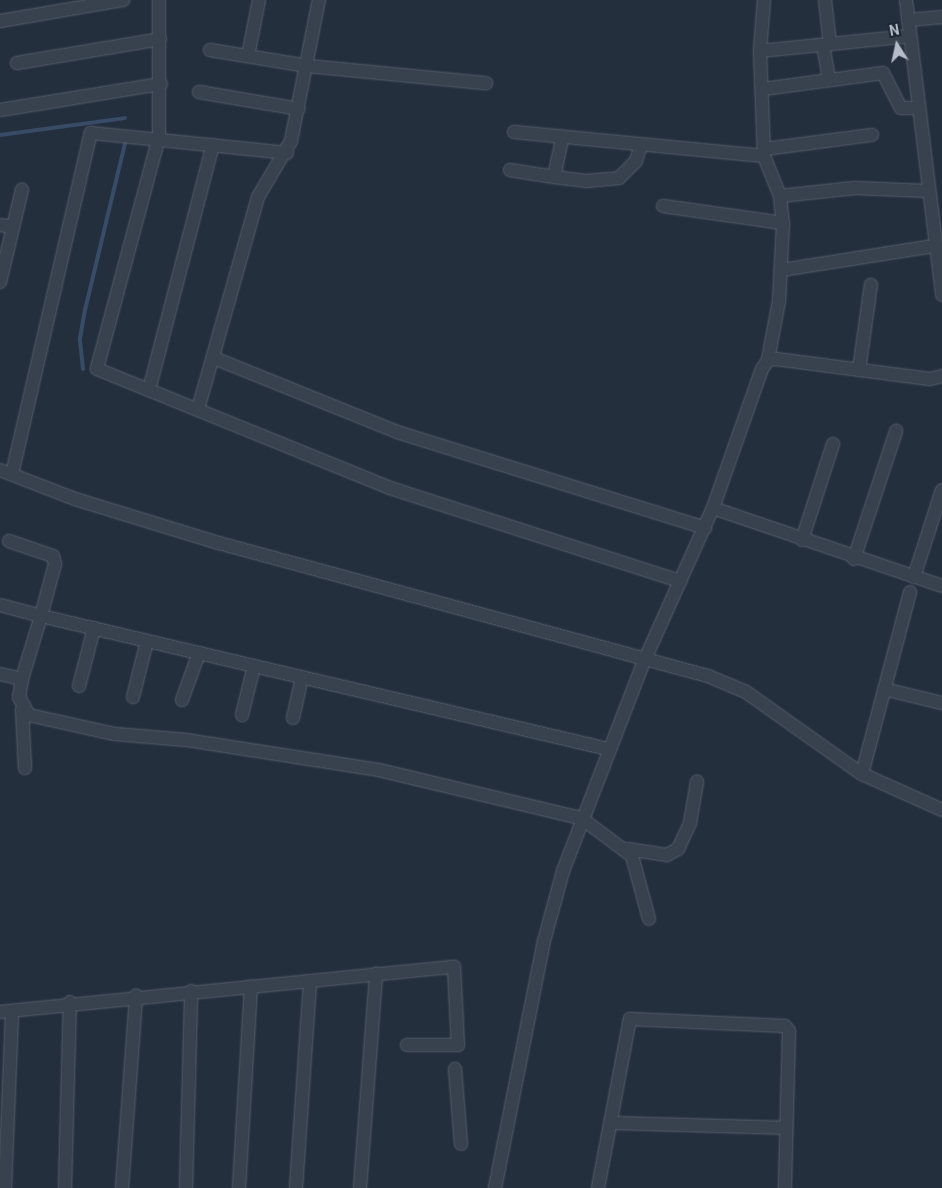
<!DOCTYPE html>
<html>
<head>
<meta charset="utf-8">
<style>
  body { margin:0 }
  #map { position:relative; width:942px; height:1188px; overflow:hidden; background:#242f3e; font-family:Roboto,sans-serif }
  div>[style] { position:absolute }
  .stream>* { height:4px; margin:-2px; padding:0 2px; transform-origin:2px; border-radius:2px; background:#394c67 }
  .roads { filter:drop-shadow(0 0 1px #565f6c) drop-shadow(0 0 1px #565f6c) }
  .minor>* { height:12px; margin:-6px; padding:0 6px; transform-origin:6px; border-radius:6px; background:#38414e }
  span { translate:-50% -50%; white-space:nowrap; text-align:center; line-height:1.15; -webkit-text-stroke:5px #1d2633; paint-order:stroke }
  .north { position:absolute; left:872px; top:20px; width:50px; height:50px; -webkit-text-stroke:4px #1d2633; paint-order:stroke; rotate:350deg; font-size:14px; font-weight:700; line-height:20px; text-align:center; color:#b4bcc9 }
  .north::after { content:''; display:block; margin:auto; width:18px; height:22px; background:#b4bcc9; clip-path:polygon(50% 0,100% 100%,50% 72%,0 100%) }
</style>
</head>
<body>
<div id="map">
  <div class="stream">
    <div style="left:0;top:135px;width:126px;rotate:-7.7deg"></div>
    <div style="left:83px;top:369px;width:31px;rotate:-96deg"></div>
    <div style="left:80px;top:338px;width:28px;rotate:-80deg"></div>
    <div style="left:85px;top:310px;width:176px;rotate:-76.5deg"></div>
  </div>
  <div class="roads">
    <div class="minor">
      <div style="left:159px;top:0;width:137px;rotate:90deg"></div>
      <div style="left:159px;top:137px;width:240px;rotate:105deg"></div>
      <div style="left:97px;top:369px;width:316px;rotate:22.1deg"></div>
      <div style="left:390px;top:488px;width:305px;rotate:17.8deg"></div>
      <div style="left:764px;top:0;width:51px;rotate:94.5deg"></div>
      <div style="left:760px;top:51px;width:105px;rotate:87.8deg"></div>
      <div style="left:764px;top:156px;width:43px;rotate:68.2deg"></div>
      <div style="left:780px;top:196px;width:27px;rotate:84deg"></div>
      <div style="left:783px;top:223px;width:78px;rotate:92.9deg"></div>
      <div style="left:779px;top:301px;width:60px;rotate:100.6deg"></div>
      <div style="left:825px;top:0;width:44px;rotate:83.5deg"></div>
      <div style="left:906px;top:0;width:297px;rotate:83deg"></div>
      <div style="left:908px;top:20px;width:34px;rotate:-5deg"></div>
      <div style="left:0;top:21px;width:125px;rotate:-9.7deg"></div>
      <div style="left:823px;top:45px;width:36px;rotate:80deg"></div>
      <div style="left:210px;top:50px;width:99px;rotate:9.3deg"></div>
      <div style="left:308px;top:66px;width:179px;rotate:5.5deg"></div>
      <div style="left:760px;top:51px;width:151px;rotate:-5.7deg"></div>
      <div style="left:248px;top:56px;width:57px;rotate:-78.9deg"></div>
      <div style="left:17px;top:63px;width:145px;rotate:-9.5deg"></div>
      <div style="left:763px;top:89px;width:121px;rotate:-7.6deg"></div>
      <div style="left:883px;top:73px;width:39px;rotate:63deg"></div>
      <div style="left:901px;top:108px;width:18px"></div>
      <div style="left:199px;top:92px;width:101px;rotate:9.6deg"></div>
      <div style="left:0;top:110px;width:163px;rotate:-9.2deg"></div>
      <div style="left:514px;top:132px;width:251px;rotate:5.5deg"></div>
      <div style="left:765px;top:149px;width:108px;rotate:-7.5deg"></div>
      <div style="left:510px;top:170px;width:45px;rotate:9deg"></div>
      <div style="left:554px;top:177px;width:40px;rotate:-78deg"></div>
      <div style="left:554px;top:177px;width:32px;rotate:7deg"></div>
      <div style="left:586px;top:181px;width:33px;rotate:-5deg"></div>
      <div style="left:619px;top:178px;width:24px;rotate:-45deg"></div>
      <div style="left:636px;top:161px;width:17px;rotate:-73deg"></div>
      <div style="left:780px;top:196px;width:75px;rotate:-6.1deg"></div>
      <div style="left:855px;top:188px;width:73px;rotate:2.4deg"></div>
      <div style="left:663px;top:206px;width:121px;rotate:8.1deg"></div>
      <div style="left:0;top:225px;width:13px;rotate:9deg"></div>
      <div style="left:782px;top:270px;width:154px;rotate:-9deg"></div>
      <div style="left:0;top:282px;width:95px;rotate:-76.6deg"></div>
      <div style="left:214px;top:358px;width:197px;rotate:22deg"></div>
      <div style="left:397px;top:432px;width:323px;rotate:17.3deg"></div>
      <div style="left:859px;top:370px;width:86px;rotate:-82deg"></div>
      <div style="left:149px;top:390px;width:253px;rotate:-75.4deg"></div>
      <div style="left:198px;top:409px;width:220px;rotate:-74.2deg"></div>
      <div style="left:258px;top:197px;width:65px;rotate:-59.5deg"></div>
      <div style="left:291px;top:141px;width:144px;rotate:-78.8deg"></div>
      <div style="left:0;top:470px;width:80px;rotate:21.1deg"></div>
      <div style="left:75px;top:499px;width:151px;rotate:17deg"></div>
      <div style="left:219px;top:543px;width:507px;rotate:15.22deg"></div>
      <div style="left:708px;top:676px;width:41px;rotate:22.8deg"></div>
      <div style="left:746px;top:692px;width:142px;rotate:35.3deg"></div>
      <div style="left:862px;top:774px;width:88px;rotate:24.2deg"></div>
      <div style="left:12px;top:474px;width:350px;rotate:-77deg"></div>
      <div style="left:91px;top:133px;width:197px;rotate:5.8deg"></div>
      <div style="left:713px;top:508px;width:242px;rotate:18.8deg"></div>
      <div style="left:802px;top:540px;width:101px;rotate:-72.1deg"></div>
      <div style="left:9px;top:541px;width:46px;rotate:18.8deg"></div>
      <div style="left:53px;top:556px;width:8px;rotate:76deg"></div>
      <div style="left:55px;top:564px;width:54px;rotate:105.1deg"></div>
      <div style="left:41px;top:616px;width:582px;rotate:13.2deg"></div>
      <div style="left:854px;top:559px;width:135px;rotate:-71.8deg"></div>
      <div style="left:914px;top:577px;width:91px;rotate:-72.2deg"></div>
      <div style="left:0;top:605px;width:42px;rotate:15deg"></div>
      <div style="left:41px;top:616px;width:66px;rotate:106.8deg"></div>
      <div style="left:0;top:674px;width:23px;rotate:13deg"></div>
      <div style="left:22px;top:679px;width:18px;rotate:99deg"></div>
      <div style="left:19px;top:697px;width:21px;rotate:61deg"></div>
      <div style="left:29px;top:715px;width:88px;rotate:12.5deg"></div>
      <div style="left:115px;top:734px;width:72px;rotate:4.8deg"></div>
      <div style="left:187px;top:740px;width:194px;rotate:8.9deg"></div>
      <div style="left:379px;top:770px;width:208px;rotate:13.4deg"></div>
      <div style="left:581px;top:818px;width:64px;rotate:36.7deg"></div>
      <div style="left:632px;top:856px;width:65px;rotate:74.9deg"></div>
      <div style="left:79px;top:686px;width:60px;rotate:-75.5deg"></div>
      <div style="left:884px;top:689px;width:60px;rotate:13.6deg"></div>
      <div style="left:133px;top:697px;width:58px;rotate:-76deg"></div>
      <div style="left:182px;top:700px;width:50px;rotate:-70.1deg"></div>
      <div style="left:22px;top:709px;width:59px;rotate:87.1deg"></div>
      <div style="left:242px;top:715px;width:50px;rotate:-76.2deg"></div>
      <div style="left:293px;top:718px;width:42px;rotate:-77.6deg"></div>
      <div style="left:862px;top:774px;width:188px;rotate:-75.2deg"></div>
      <div style="left:627px;top:849px;width:40px;rotate:8.5deg"></div>
      <div style="left:667px;top:855px;width:13px;rotate:-29deg"></div>
      <div style="left:678px;top:849px;width:29px;rotate:-65deg"></div>
      <div style="left:690px;top:823px;width:42px;rotate:-80.3deg"></div>
      <div style="left:0;top:1012px;width:456px;rotate:-5.7deg"></div>
      <div style="left:454px;top:967px;width:78px;rotate:87.1deg"></div>
      <div style="left:458px;top:1045px;width:51px;rotate:180deg"></div>
      <div style="left:455px;top:1069px;width:75px;rotate:85.4deg"></div>
      <div style="left:610px;top:1123px;width:176px;rotate:1.6deg"></div>
      <div style="left:5px;top:1188px;width:175px;rotate:-87.7deg"></div>
      <div style="left:65px;top:1188px;width:186px;rotate:-88.5deg"></div>
      <div style="left:122px;top:1188px;width:193px;rotate:-85.8deg"></div>
      <div style="left:186px;top:1188px;width:197px;rotate:-88.5deg"></div>
      <div style="left:239px;top:1188px;width:202px;rotate:-86.6deg"></div>
      <div style="left:296px;top:1188px;width:207px;rotate:-86.1deg"></div>
      <div style="left:360px;top:1188px;width:215px;rotate:-85.7deg"></div>
      <div style="left:495px;top:1188px;width:252px;rotate:-78.8deg"></div>
      <div style="left:544px;top:941px;width:73px;rotate:-74.8deg"></div>
      <div style="left:563px;top:871px;width:227px;rotate:-68.9deg"></div>
      <div style="left:645px;top:659px;width:166px;rotate:-65.8deg"></div>
      <div style="left:713px;top:508px;width:147px;rotate:-70.6deg"></div>
      <div style="left:762px;top:369px;width:11px;rotate:-56deg"></div>
      <div style="left:768px;top:360px;width:8px;rotate:-7deg"></div>
      <div style="left:776px;top:359px;width:155px;rotate:7.4deg"></div>
      <div style="left:930px;top:379px;width:12px;rotate:-14deg"></div>
      <div style="left:598px;top:1188px;width:172px;rotate:-79.3deg"></div>
      <div style="left:630px;top:1019px;width:155px;rotate:2.6deg"></div>
      <div style="left:785px;top:1026px;width:6px;rotate:51deg"></div>
      <div style="left:789px;top:1031px;width:157px;rotate:91.5deg"></div>
    </div>
  </div>
  <div class="north">N</div>
</div>
</body>
</html>
